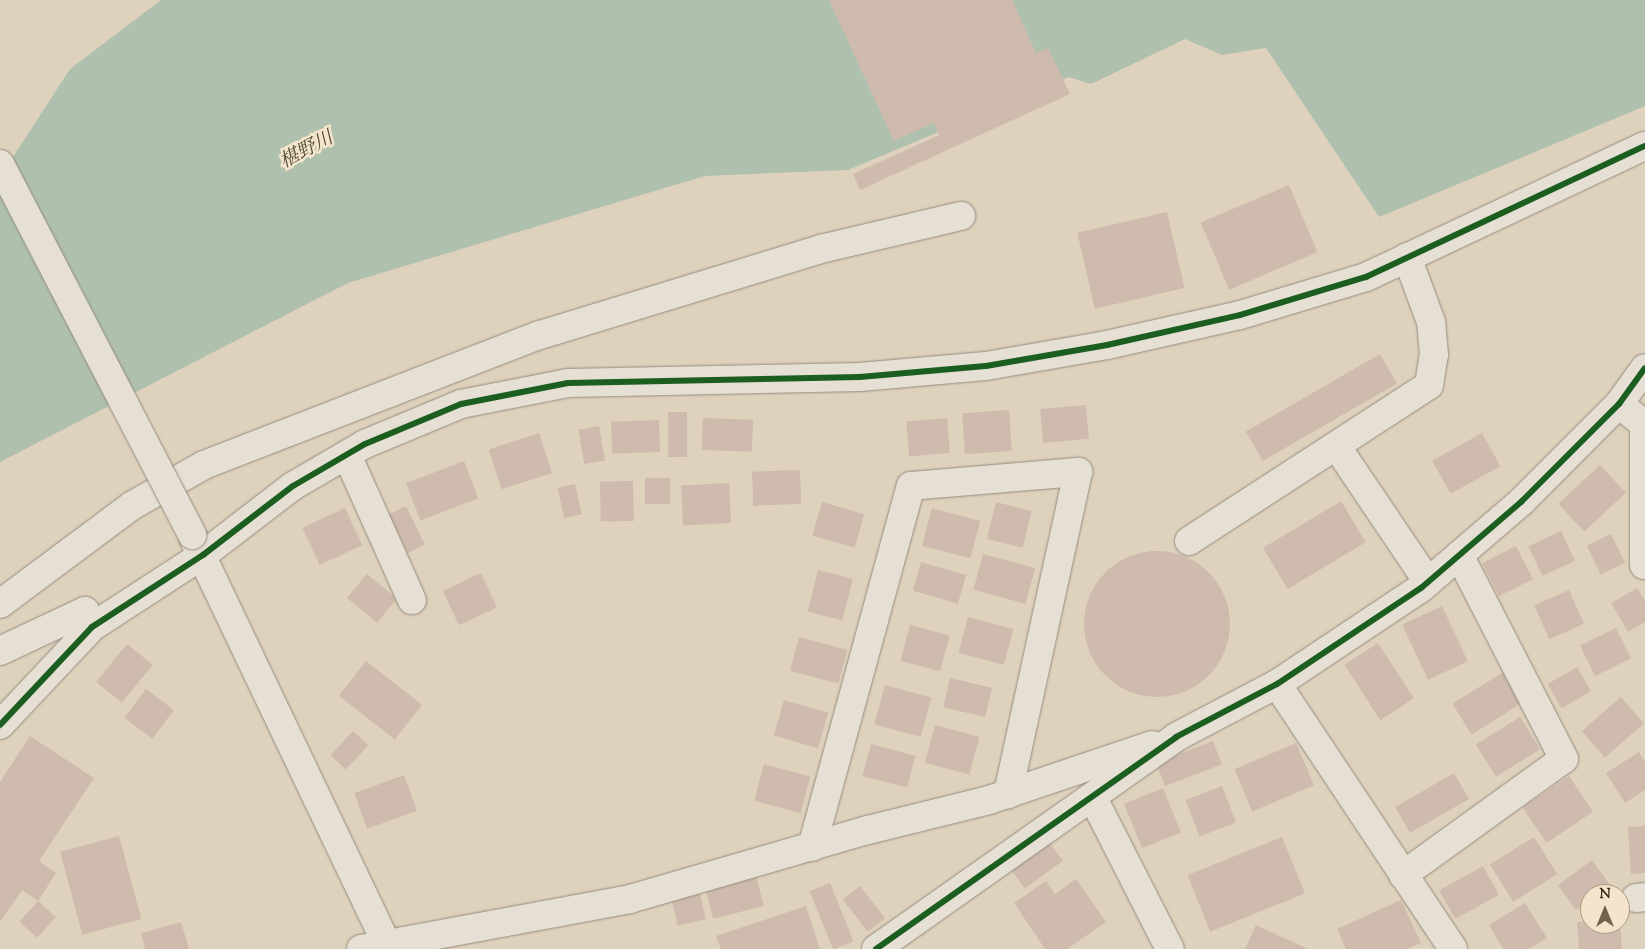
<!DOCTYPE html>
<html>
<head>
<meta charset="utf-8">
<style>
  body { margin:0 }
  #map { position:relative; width:1645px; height:949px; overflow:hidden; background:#dfd2bd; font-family:"Sorts Mill Goudy","Noto Serif JP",serif }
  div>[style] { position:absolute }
  .water>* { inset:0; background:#afc0ae }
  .building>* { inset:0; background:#cebbad; transform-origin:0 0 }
  .round { border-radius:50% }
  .roads { filter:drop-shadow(0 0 1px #958b7d) drop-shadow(0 0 1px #958b7d) }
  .minor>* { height:28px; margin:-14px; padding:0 14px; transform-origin:14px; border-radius:14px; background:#e5dfd4 }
  .bridges { filter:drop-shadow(0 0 1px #958b7d) drop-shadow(0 0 1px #958b7d) }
  .minor-bridge>* { height:28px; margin:-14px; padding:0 14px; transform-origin:14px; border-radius:14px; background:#e5dfd4 }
  .cycleway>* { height:6px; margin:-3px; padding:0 3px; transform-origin:3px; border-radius:3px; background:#1b5e20 }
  span { translate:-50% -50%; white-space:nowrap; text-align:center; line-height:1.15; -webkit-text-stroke:5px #f3e4cb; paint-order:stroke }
  .water-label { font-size:19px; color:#514b38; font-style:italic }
  .north { position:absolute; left:1580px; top:884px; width:50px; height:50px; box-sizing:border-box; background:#f3e4cb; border:1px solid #a99881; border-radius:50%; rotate:0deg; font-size:14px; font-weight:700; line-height:20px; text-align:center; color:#392613 }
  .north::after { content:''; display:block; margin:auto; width:18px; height:22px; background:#73624e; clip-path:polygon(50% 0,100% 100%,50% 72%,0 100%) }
</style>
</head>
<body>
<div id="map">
  <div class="water">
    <div style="clip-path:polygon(161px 0,1645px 0,1645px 106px,1379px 217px,1266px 48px,1222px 55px,1185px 39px,1091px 84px,1069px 77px,848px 170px,705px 176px,348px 283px,0 462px,0 177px,70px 69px)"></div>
  </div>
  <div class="building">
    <div style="clip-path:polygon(829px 0,1012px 0,1036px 53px,1048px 48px,1070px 94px,860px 190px,853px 174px,939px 135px,934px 123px,894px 141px)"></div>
    <div style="left:1289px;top:185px;width:73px;height:96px;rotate:67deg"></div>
    <div style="left:1167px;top:212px;width:78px;height:92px;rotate:77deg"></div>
    <div style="left:1380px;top:354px;width:34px;height:155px;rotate:60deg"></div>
    <div style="left:1086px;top:405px;width:34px;height:46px;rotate:85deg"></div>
    <div style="left:1009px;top:410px;width:41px;height:47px;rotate:86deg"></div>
    <div style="left:668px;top:412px;width:19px;height:45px"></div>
    <div style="left:703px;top:418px;width:50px;height:32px;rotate:2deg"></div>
    <div style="left:947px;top:418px;width:35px;height:41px;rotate:85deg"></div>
    <div style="left:659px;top:420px;width:32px;height:48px;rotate:88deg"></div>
    <div style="left:599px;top:426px;width:35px;height:21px;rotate:80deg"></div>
    <div style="left:539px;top:433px;width:42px;height:53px;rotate:72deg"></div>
    <div style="left:1482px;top:433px;width:38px;height:57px;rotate:61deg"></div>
    <div style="left:464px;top:461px;width:40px;height:62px;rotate:69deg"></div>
    <div style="left:1600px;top:465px;width:38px;height:57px;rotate:47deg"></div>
    <div style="left:800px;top:470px;width:34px;height:48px;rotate:88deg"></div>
    <div style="left:645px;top:478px;width:25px;height:26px"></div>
    <div style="left:633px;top:481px;width:40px;height:33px;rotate:89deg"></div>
    <div style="left:729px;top:483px;width:40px;height:48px;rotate:87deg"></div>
    <div style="left:575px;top:484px;width:31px;height:18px;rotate:77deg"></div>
    <div style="left:1341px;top:501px;width:48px;height:91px;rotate:59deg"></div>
    <div style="left:822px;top:502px;width:44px;height:35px;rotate:16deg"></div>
    <div style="left:996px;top:502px;width:37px;height:38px;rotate:14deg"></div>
    <div style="left:406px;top:506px;width:43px;height:19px;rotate:64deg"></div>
    <div style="left:345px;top:508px;width:41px;height:47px;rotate:65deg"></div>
    <div style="left:932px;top:508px;width:50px;height:39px;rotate:15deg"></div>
    <div style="left:1561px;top:531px;width:33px;height:36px;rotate:65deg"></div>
    <div style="left:1611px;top:534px;width:32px;height:27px;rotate:64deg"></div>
    <div style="left:1516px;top:546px;width:37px;height:38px;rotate:63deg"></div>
    <div class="round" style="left:1084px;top:551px;width:146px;height:146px"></div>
    <div style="left:983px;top:554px;width:54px;height:37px;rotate:15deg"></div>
    <div style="left:921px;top:562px;width:47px;height:30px;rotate:16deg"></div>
    <div style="left:818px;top:570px;width:36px;height:43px;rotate:14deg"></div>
    <div style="left:481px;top:573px;width:38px;height:42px;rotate:65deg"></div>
    <div style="left:367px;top:574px;width:39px;height:31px;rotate:40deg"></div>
    <div style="clip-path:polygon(1637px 588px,1645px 601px,1645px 622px,1628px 632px,1611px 603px)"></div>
    <div style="left:1569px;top:590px;width:37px;height:38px;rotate:66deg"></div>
    <div style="left:1442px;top:606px;width:61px;height:44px;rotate:65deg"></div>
    <div style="left:968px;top:617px;width:47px;height:37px;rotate:15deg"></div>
    <div style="left:910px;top:625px;width:41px;height:37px;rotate:15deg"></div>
    <div style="left:1616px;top:628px;width:34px;height:40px;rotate:64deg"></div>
    <div style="left:799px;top:637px;width:50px;height:35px;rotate:15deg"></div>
    <div style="left:1378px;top:643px;width:66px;height:40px;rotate:57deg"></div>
    <div style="left:127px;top:644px;width:33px;height:49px;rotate:39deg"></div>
    <div style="left:366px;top:661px;width:71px;height:44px;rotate:38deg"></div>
    <div style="left:1577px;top:667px;width:28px;height:34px;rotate:60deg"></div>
    <div style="left:1505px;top:671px;width:36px;height:62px;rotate:58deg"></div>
    <div style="left:950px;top:678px;width:43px;height:30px;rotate:13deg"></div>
    <div style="left:885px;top:685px;width:48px;height:41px;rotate:15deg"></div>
    <div style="left:146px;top:689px;width:35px;height:36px;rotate:37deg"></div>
    <div style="left:1621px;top:697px;width:35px;height:52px;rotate:49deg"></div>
    <div style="left:784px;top:700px;width:46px;height:37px;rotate:16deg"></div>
    <div style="left:1520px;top:717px;width:38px;height:52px;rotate:58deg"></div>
    <div style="left:935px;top:725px;width:46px;height:39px;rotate:15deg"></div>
    <div style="left:353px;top:731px;width:21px;height:33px;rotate:43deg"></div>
    <div style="clip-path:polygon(30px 736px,94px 778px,39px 861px,56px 873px,38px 901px,22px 890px,0 922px,0 782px)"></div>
    <div style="left:1213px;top:741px;width:25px;height:61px;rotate:69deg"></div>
    <div style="left:1296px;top:743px;width:46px;height:67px;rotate:67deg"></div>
    <div style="left:871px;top:744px;width:46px;height:33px;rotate:15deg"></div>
    <div style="clip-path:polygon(1639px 752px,1645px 762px,1645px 790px,1625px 803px,1606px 773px)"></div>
    <div style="left:764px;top:764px;width:48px;height:38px;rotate:15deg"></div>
    <div style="left:1454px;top:773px;width:30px;height:68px;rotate:60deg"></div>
    <div style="left:404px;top:775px;width:38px;height:53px;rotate:70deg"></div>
    <div style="left:1569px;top:776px;width:43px;height:56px;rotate:56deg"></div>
    <div style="left:1222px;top:786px;width:39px;height:39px;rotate:69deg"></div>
    <div style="left:1163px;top:788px;width:48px;height:42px;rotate:68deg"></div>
    <div style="clip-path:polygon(1645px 826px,1645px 873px,1631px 874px,1628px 827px)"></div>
    <div style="left:119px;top:836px;width:86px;height:61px;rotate:75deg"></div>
    <div style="left:1282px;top:837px;width:61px;height:102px;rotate:68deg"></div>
    <div style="left:1534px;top:837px;width:44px;height:52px;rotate:58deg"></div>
    <div style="left:1047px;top:839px;width:27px;height:47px;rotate:54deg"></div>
    <div style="clip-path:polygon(1592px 860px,1610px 885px,1590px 894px,1590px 899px,1576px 910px,1558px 885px)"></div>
    <div style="left:1483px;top:866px;width:33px;height:50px;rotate:61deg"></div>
    <div style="left:756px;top:875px;width:32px;height:52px;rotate:76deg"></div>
    <div style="clip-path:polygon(1076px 879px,1106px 922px,1067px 949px,1045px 949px,1014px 903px,1046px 881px,1055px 894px)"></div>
    <div style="left:830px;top:883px;width:63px;height:22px;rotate:68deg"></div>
    <div style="left:860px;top:886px;width:41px;height:22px;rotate:52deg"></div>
    <div style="left:700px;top:894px;width:26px;height:29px;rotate:77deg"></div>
    <div style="clip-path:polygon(1401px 900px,1421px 943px,1407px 949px,1346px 949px,1337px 929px)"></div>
    <div style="left:38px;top:901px;width:24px;height:28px;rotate:42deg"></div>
    <div style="clip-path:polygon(1525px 903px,1547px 938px,1529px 949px,1503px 949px,1489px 925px)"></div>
    <div style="clip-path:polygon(806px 906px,820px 949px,721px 949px,716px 936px)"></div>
    <div style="clip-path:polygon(1590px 921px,1620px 924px,1622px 949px,1579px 949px,1577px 922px)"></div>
    <div style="clip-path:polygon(181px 922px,189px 949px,145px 949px,141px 933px)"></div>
    <div style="clip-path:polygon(1256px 925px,1308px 949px,1245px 949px)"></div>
  </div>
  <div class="roads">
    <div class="minor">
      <div style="left:1619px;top:404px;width:32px;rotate:39deg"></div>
      <div style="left:1644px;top:424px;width:141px;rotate:90deg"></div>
      <div style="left:1337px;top:447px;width:163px;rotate:56deg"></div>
      <div style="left:347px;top:455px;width:159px;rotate:65.9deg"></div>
      <div style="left:194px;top:540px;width:453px;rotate:64.5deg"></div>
      <div style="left:1189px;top:541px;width:286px;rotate:-33deg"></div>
      <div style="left:1429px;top:385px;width:30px;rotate:-81deg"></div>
      <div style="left:1434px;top:355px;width:33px;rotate:-95deg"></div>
      <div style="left:1431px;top:322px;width:69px;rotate:-110.3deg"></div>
      <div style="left:0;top:604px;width:166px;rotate:-36.7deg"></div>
      <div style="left:133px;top:505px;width:81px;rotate:-29.4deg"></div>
      <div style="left:204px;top:465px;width:360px;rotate:-21.2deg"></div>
      <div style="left:540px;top:335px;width:294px;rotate:-17deg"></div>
      <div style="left:821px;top:249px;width:144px;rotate:-13.3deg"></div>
      <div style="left:0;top:651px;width:94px;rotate:-25.2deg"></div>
      <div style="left:85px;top:611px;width:17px;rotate:66deg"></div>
      <div style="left:1277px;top:684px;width:318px;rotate:56.4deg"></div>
      <div style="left:0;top:725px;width:134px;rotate:-46.8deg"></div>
      <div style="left:92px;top:627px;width:132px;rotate:-33deg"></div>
      <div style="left:203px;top:555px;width:113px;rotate:-37.5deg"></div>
      <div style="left:293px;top:486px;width:83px;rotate:-30.3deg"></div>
      <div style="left:365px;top:444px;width:104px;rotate:-22.6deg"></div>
      <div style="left:461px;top:404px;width:109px;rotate:-11.1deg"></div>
      <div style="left:568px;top:383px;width:292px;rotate:-1.2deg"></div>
      <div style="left:860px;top:377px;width:126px;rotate:-5deg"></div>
      <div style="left:986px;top:366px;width:123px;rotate:-9.8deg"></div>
      <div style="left:1107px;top:345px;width:136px;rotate:-12.7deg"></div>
      <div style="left:1240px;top:315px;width:132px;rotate:-16.8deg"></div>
      <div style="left:1366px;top:277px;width:308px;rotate:-25.2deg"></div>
      <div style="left:1093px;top:798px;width:169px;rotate:63deg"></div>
      <div style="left:812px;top:847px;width:374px;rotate:-74.7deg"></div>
      <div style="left:911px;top:486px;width:168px;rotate:-4.8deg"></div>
      <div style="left:1078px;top:472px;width:330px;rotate:102.3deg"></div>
      <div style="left:1403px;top:875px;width:198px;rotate:-35.8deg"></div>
      <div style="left:1564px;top:759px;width:229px;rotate:-117.2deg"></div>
      <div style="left:1636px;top:898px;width:9px;rotate:-6deg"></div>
      <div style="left:361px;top:949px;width:274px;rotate:-10.5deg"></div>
      <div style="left:630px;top:899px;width:248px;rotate:-16.2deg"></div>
      <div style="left:868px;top:830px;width:125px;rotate:-13.9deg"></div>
      <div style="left:989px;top:800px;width:172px;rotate:-18.6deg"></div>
      <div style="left:876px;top:949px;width:367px;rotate:-35.2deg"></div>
      <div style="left:1176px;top:737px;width:114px;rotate:-27.7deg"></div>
      <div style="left:1277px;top:684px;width:173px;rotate:-33.7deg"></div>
      <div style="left:1421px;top:588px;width:132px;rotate:-40.7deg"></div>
      <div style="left:1521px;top:502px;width:139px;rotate:-45deg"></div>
      <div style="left:1619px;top:404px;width:44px;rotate:-54.2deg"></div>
    </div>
  </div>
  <div class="bridges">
    <div class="minor-bridge">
      <div style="left:0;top:164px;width:418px;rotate:62.6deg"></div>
    </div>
  </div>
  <div class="cycleway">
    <div style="left:0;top:725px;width:134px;rotate:-46.8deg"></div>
    <div style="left:92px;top:627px;width:132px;rotate:-33deg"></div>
    <div style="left:203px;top:555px;width:113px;rotate:-37.5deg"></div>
    <div style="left:293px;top:486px;width:83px;rotate:-30.3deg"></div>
    <div style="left:365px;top:444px;width:104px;rotate:-22.6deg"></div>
    <div style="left:461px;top:404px;width:109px;rotate:-11.1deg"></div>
    <div style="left:568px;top:383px;width:292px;rotate:-1.2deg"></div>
    <div style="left:860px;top:377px;width:126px;rotate:-5deg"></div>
    <div style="left:986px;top:366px;width:123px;rotate:-9.8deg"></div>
    <div style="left:1107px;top:345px;width:136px;rotate:-12.7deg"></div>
    <div style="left:1240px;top:315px;width:132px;rotate:-16.8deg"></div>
    <div style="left:1366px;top:277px;width:308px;rotate:-25.2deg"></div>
    <div style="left:876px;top:949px;width:367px;rotate:-35.2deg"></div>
    <div style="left:1176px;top:737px;width:114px;rotate:-27.7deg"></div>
    <div style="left:1277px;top:684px;width:173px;rotate:-33.7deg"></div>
    <div style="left:1421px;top:588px;width:132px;rotate:-40.7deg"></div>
    <div style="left:1521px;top:502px;width:139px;rotate:-45deg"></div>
    <div style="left:1619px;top:404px;width:44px;rotate:-54.2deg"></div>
  </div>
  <div class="water-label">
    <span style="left:307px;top:151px;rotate:-28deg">椹野川</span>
  </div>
  <div class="north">N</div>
</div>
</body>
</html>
